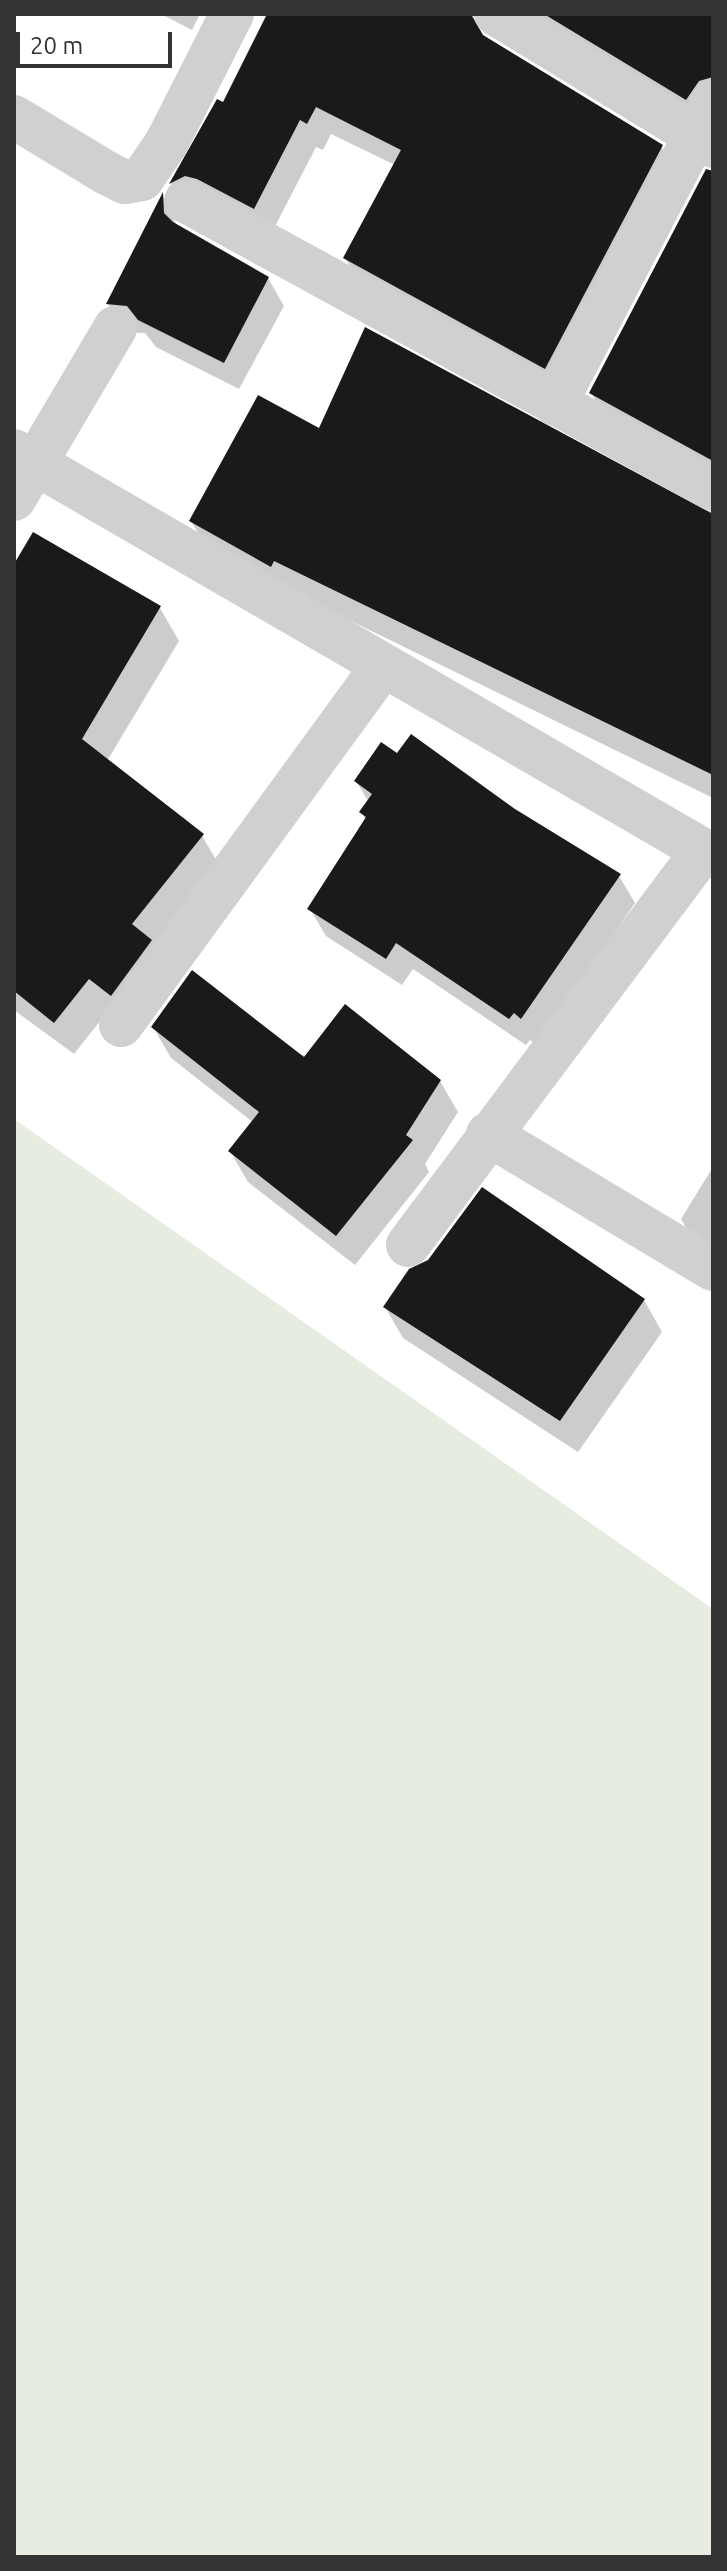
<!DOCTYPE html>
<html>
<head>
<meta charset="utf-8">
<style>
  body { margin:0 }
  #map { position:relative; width:727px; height:2571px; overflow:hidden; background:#fff; font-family:Ubuntu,sans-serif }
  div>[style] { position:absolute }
  .green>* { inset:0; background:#e6ecdf }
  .shadow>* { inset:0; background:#0003 }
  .building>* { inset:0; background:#1a1a1a }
  .minor>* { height:44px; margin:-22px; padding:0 22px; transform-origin:22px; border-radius:22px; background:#d0d0d0 }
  span { translate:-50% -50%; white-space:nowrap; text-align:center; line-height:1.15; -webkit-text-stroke:8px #fff; paint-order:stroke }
  .frame { position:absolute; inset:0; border:16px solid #333; pointer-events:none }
  .scale { position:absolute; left:16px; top:32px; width:156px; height:36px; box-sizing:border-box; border:4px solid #333; border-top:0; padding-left:10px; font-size:24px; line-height:28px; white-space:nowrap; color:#333; -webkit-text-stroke:6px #fff; paint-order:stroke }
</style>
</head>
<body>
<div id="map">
  <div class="green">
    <div style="clip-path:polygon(14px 1119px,713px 1609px,713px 2557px,14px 2557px)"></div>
  </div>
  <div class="shadow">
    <div style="clip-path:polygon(161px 14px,200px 14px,192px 30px)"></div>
    <div style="clip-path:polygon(269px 14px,379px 14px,661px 146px,677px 174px,561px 395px,361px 286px,345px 258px,395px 165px,331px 134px,323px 150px,316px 147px,270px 236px,187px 210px,171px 184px,218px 101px,224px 104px)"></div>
    <div style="clip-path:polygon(493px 14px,713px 14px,713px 115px,703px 129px)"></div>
    <div style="clip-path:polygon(707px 171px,713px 171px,713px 480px,608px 422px,591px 393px)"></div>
    <div style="clip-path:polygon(163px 197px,178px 228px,268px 278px,284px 306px,239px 389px,156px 347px,145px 333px,124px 332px,108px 304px)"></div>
    <div style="clip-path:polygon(320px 431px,713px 512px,713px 798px,208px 551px,191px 521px)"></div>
    <div style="clip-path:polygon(34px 535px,160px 608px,179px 641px,107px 761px,202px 836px,221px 868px,74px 1054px,14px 1010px,14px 568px)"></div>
    <div style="clip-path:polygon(397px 756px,514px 810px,619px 876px,635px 903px,538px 1045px,530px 1040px,526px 1045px,413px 969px,402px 985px,326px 936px,310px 909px,366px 821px,361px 812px,368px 801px,356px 781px)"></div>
    <div style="clip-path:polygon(153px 1027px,440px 1081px,458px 1112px,425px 1164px,429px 1172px,355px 1265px,248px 1182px,230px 1151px,254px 1123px,171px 1058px)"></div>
    <div style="clip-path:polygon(713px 1167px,713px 1262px,701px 1254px,681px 1219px)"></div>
    <div style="clip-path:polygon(644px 1300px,662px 1332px,578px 1452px,403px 1338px,385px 1307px)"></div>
  </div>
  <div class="building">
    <div style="clip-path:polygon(267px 14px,471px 14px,483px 35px,663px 145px,545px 369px,343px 258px,401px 150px,316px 107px,307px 124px,300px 120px,254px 209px,197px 179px,185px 176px,169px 184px,217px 99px,223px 102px)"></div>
    <div style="clip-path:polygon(544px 14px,713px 14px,713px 77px,699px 81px,686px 100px)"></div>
    <div style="clip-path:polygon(706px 169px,713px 171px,713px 461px,589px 393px)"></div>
    <div style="clip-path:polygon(163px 192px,164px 213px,173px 222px,269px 277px,224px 363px,138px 320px,127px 306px,106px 304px)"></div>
    <div style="clip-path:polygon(365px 327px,713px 514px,713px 775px,274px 561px,271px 567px,189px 521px,258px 395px,319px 428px)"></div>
    <div style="clip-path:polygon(33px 532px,161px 606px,82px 739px,204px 834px,132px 924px,152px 940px,111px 996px,89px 979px,54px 1023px,14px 991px,14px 564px)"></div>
    <div style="clip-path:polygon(411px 734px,515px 809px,621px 874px,521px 1019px,514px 1013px,509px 1019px,396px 943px,386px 959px,307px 909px,366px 817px,359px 812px,372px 794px,354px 781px,381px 742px,397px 753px)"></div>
    <div style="clip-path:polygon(192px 970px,304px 1057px,345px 1004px,441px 1080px,406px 1135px,413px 1140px,336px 1236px,228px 1151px,259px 1112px,151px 1027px)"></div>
    <div style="clip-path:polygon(482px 1187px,645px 1299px,560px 1421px,383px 1307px,409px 1269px,428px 1260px)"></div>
  </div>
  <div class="minor">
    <div style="left:496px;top:14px;width:254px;rotate:31.3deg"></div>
    <div style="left:14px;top:117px;width:109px;rotate:31.1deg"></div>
    <div style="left:107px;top:173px;width:20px;rotate:27deg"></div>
    <div style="left:125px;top:182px;width:17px;rotate:-10deg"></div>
    <div style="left:142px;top:179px;width:45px;rotate:-56deg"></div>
    <div style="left:167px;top:142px;width:144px;rotate:-63.1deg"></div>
    <div style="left:186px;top:201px;width:601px;rotate:28.66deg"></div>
    <div style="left:555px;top:404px;width:341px;rotate:-62.4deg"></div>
    <div style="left:14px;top:451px;width:808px;rotate:30.09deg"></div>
    <div style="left:14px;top:499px;width:199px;rotate:-59.4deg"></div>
    <div style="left:121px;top:1025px;width:444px;rotate:-53.9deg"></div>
    <div style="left:488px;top:1134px;width:262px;rotate:31deg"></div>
    <div style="left:408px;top:1245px;width:493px;rotate:-53.2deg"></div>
  </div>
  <div class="frame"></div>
  <div class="scale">20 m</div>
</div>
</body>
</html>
